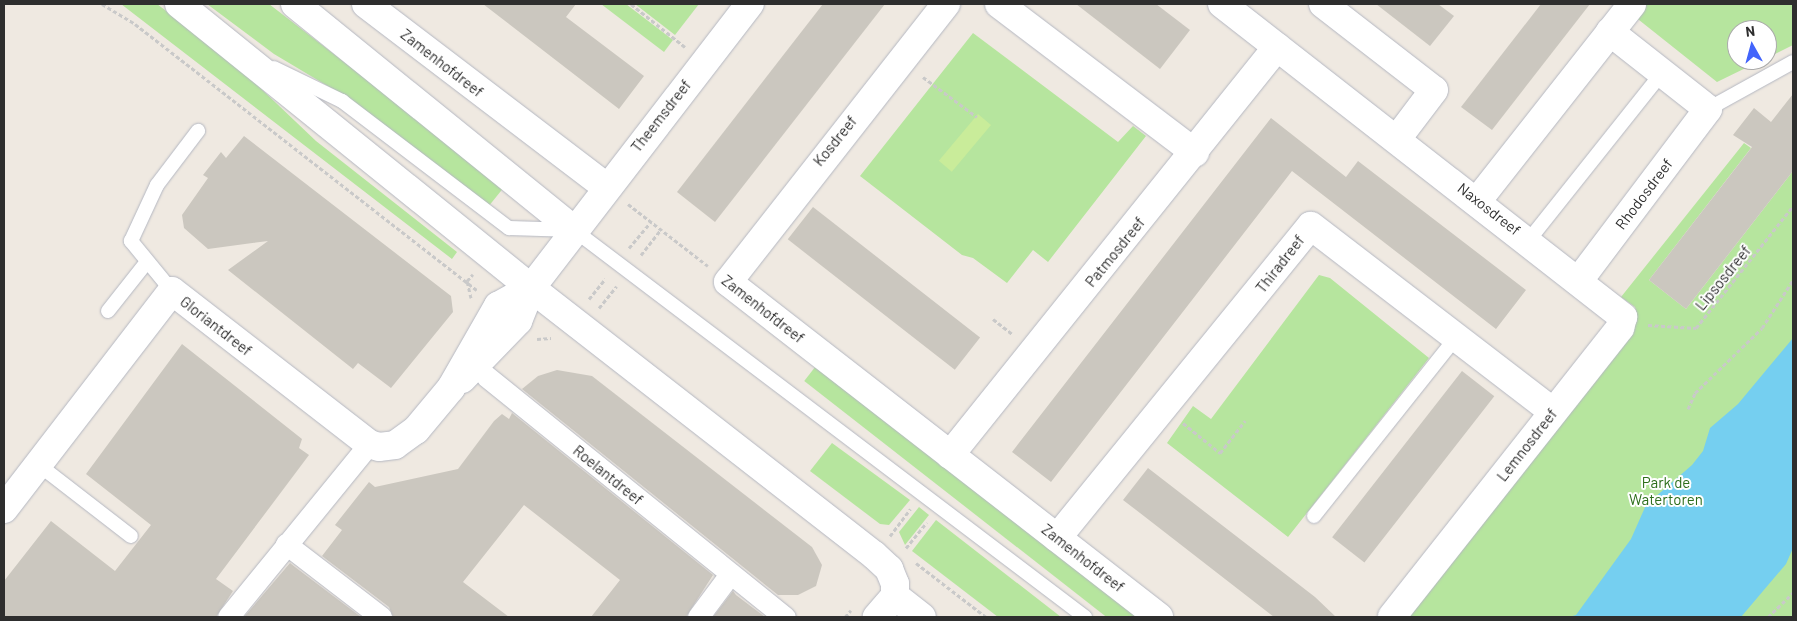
<!DOCTYPE html>
<html>
<head>
<meta charset="utf-8">
<style>
  body { margin:0 }
  #map { position:relative; width:1797px; height:621px; overflow:hidden; background:#efe9e1; font-family:Barlow,sans-serif }
  div>[style] { position:absolute }
  .green>* { inset:0; background:#b6e59e; transform-origin:0 0 }
  .pitch>* { inset:0; background:#c9ec9a; transform-origin:0 0 }
  .water>* { inset:0; background:#75cff0 }
  .building>* { inset:0; background:#cbc7bf; transform-origin:0 0 }
  .path>* { height:3px; margin-top:-1.5px; transform-origin:0; background:repeating-linear-gradient(90deg,#c9c9c9 0 4px,transparent 0 6.5px) }
  .roads { filter:drop-shadow(0 0 1px #b4b7c1) drop-shadow(0 0 1px #b4b7c1) }
  .service>* { height:14px; margin:-7px; padding:0 7px; transform-origin:7px; border-radius:7px; background:#fff }
  .pedestrian>* { height:21px; margin:-10.5px; padding:0 10.5px; transform-origin:10.5px; border-radius:10.5px; background:#fff }
  .minor>* { height:28px; margin:-14px; padding:0 14px; transform-origin:14px; border-radius:14px; background:#fff }
  .tertiary>* { height:28px; margin:-14px; padding:0 14px; transform-origin:14px; border-radius:14px; background:#fff }
  span { translate:-50% -50%; white-space:nowrap; text-align:center; line-height:1.15; -webkit-text-stroke:4px #fff; paint-order:stroke }
  .street-label { font-size:15px; color:#2e2e2e }
  .park-label { font-size:15px; color:#2c6e1b }
  .frame { position:absolute; inset:0; border:5px solid #2e2e2e; pointer-events:none }
  .north { position:absolute; left:1727px; top:20px; width:50px; height:50px; box-sizing:border-box; background:#fff; border:1px solid #ababab; border-radius:50%; rotate:353deg; font-size:14px; font-weight:700; line-height:20px; text-align:center; color:#2e2e2e }
  .north::after { content:''; display:block; margin:auto; width:18px; height:22px; background:#4264fb; clip-path:polygon(50% 0,100% 100%,50% 72%,0 100%) }
</style>
</head>
<body>
<div id="map">
  <div class="green">
    <div style="clip-path:polygon(121px 4px,157px 4px,232px 61px,316px 141px,457px 252px,452px 259px)"></div>
    <div style="clip-path:polygon(207px 4px,269px 4px,505px 186px,488px 207px,351px 100px,274px 54px)"></div>
    <div style="clip-path:polygon(601px 4px,626px 4px,673px 40px,664px 52px)"></div>
    <div style="clip-path:polygon(635px 4px,699px 4px,675px 35px)"></div>
    <div style="clip-path:polygon(1644px 4px,1793px 4px,1793px 45px,1767px 58px,1767px 30px,1737px 30px,1737px 60px,1762px 60px,1717px 82px,1634px 16px)"></div>
    <div style="clip-path:polygon(973px 33px,1118px 142px,1133px 126px,1146px 136px,1048px 262px,1033px 250px,1007px 283px,973px 258px,962px 255px,860px 176px)"></div>
    <div style="clip-path:polygon(1744px 143px,1751px 148px,1649px 280px,1686px 309px,1793px 171px,1793px 617px,1408px 617px,1629px 337px,1637px 315px,1635px 307px,1621px 297px)"></div>
    <div style="clip-path:polygon(1319px 275px,1330px 278px,1429px 358px,1288px 537px,1167px 443px,1193px 406px,1211px 419px)"></div>
    <div style="left:819px;top:362px;width:415px;height:24px;rotate:38deg"></div>
    <div style="clip-path:polygon(832px 443px,910px 500px,889px 525px,880px 524px,810px 471px)"></div>
    <div style="clip-path:polygon(919px 507px,929px 515px,905px 545px,899px 532px)"></div>
    <div style="clip-path:polygon(936px 520px,1061px 617px,998px 617px,912px 551px)"></div>
  </div>
  <div class="pitch">
    <div style="left:978px;top:114px;width:17px;height:61px;rotate:40deg"></div>
  </div>
  <div class="water">
    <div style="clip-path:polygon(1793px 338px,1793px 548px,1786px 564px,1741px 617px,1569px 617px,1576px 615px,1631px 539px,1646px 505px,1692px 465px,1703px 451px,1710px 428px,1738px 404px)"></div>
  </div>
  <div class="building">
    <div style="clip-path:polygon(483px 4px,576px 4px,566px 17px,644px 76px,619px 109px)"></div>
    <div style="clip-path:polygon(823px 4px,885px 4px,715px 222px,677px 192px)"></div>
    <div style="clip-path:polygon(1076px 4px,1156px 4px,1190px 30px,1160px 69px)"></div>
    <div style="clip-path:polygon(1376px 4px,1438px 4px,1454px 16px,1430px 46px)"></div>
    <div style="clip-path:polygon(1541px 4px,1590px 4px,1492px 130px,1461px 107px)"></div>
    <div style="clip-path:polygon(1793px 94px,1793px 171px,1686px 309px,1649px 280px,1752px 147px,1733px 135px,1754px 108px,1771px 122px)"></div>
    <div style="clip-path:polygon(1271px 118px,1346px 177px,1358px 161px,1526px 290px,1496px 329px,1292px 171px,1051px 482px,1012px 452px)"></div>
    <div style="clip-path:polygon(244px 136px,451px 296px,453px 312px,391px 388px,358px 363px,353px 369px,228px 270px,268px 241px,208px 249px,184px 228px,182px 215px,208px 178px,203px 175px,221px 152px,226px 158px)"></div>
    <div style="left:813px;top:207px;width:212px;height:41px;rotate:38deg"></div>
    <div style="clip-path:polygon(182px 344px,302px 439px,299px 448px,309px 455px,216px 579px,233px 591px,216px 617px,4px 617px,4px 581px,51px 521px,115px 571px,151px 525px,86px 474px)"></div>
    <div style="clip-path:polygon(557px 370px,592px 376px,812px 547px,822px 565px,816px 586px,798px 595px,778px 595px,522px 389px,538px 376px)"></div>
    <div style="left:1462px;top:371px;width:41px;height:211px;rotate:38deg"></div>
    <div style="clip-path:polygon(512px 413px,713px 575px,686px 617px,591px 617px,620px 580px,524px 505px,463px 582px,509px 617px,393px 617px,389px 607px,322px 556px,342px 530px,335px 525px,369px 482px,375px 487px,458px 469px,494px 421px,502px 414px,509px 419px)"></div>
    <div style="clip-path:polygon(1148px 468px,1315px 597px,1336px 617px,1274px 617px,1140px 513px,1123px 500px)"></div>
    <div style="clip-path:polygon(290px 563px,295px 567px,361px 617px,244px 617px)"></div>
    <div style="clip-path:polygon(733px 591px,736px 595px,765px 617px,713px 617px)"></div>
  </div>
  <div class="path">
    <div style="left:102px;top:4px;width:39px;rotate:31deg"></div>
    <div style="left:135px;top:24px;width:433px;rotate:37.9deg"></div>
    <div style="left:631px;top:4px;width:69px;rotate:38.5deg"></div>
    <div style="left:923px;top:77px;width:67px;rotate:36.5deg"></div>
    <div style="left:628px;top:204px;width:101px;rotate:37.8deg"></div>
    <div style="left:629px;top:248px;width:34px;rotate:-50deg"></div>
    <div style="left:641px;top:255px;width:33px;rotate:-52deg"></div>
    <div style="left:471px;top:298px;width:17px;rotate:-103deg"></div>
    <div style="left:467px;top:281px;width:9px;rotate:-49deg"></div>
    <div style="left:589px;top:299px;width:26px;rotate:-51deg"></div>
    <div style="left:599px;top:308px;width:28px;rotate:-51deg"></div>
    <div style="left:993px;top:319px;width:24px;rotate:38deg"></div>
    <div style="left:1648px;top:325px;width:48px;rotate:3.6deg"></div>
    <div style="left:1696px;top:328px;width:156px;rotate:-51.5deg"></div>
    <div style="left:537px;top:339px;width:14px;rotate:-4deg"></div>
    <div style="left:1688px;top:409px;width:17px;rotate:-66deg"></div>
    <div style="left:1695px;top:393px;width:93px;rotate:-44.1deg"></div>
    <div style="left:1762px;top:328px;width:57px;rotate:-57.1deg"></div>
    <div style="left:1183px;top:423px;width:48px;rotate:39deg"></div>
    <div style="left:1220px;top:453px;width:41px;rotate:-52deg"></div>
    <div style="left:890px;top:536px;width:34px;rotate:-53deg"></div>
    <div style="left:906px;top:548px;width:33px;rotate:-51deg"></div>
    <div style="left:916px;top:563px;width:88px;rotate:37.6deg"></div>
    <div style="left:845px;top:617px;width:9px;rotate:-49deg"></div>
    <div style="left:1768px;top:617px;width:35px;rotate:-44deg"></div>
  </div>
  <div class="roads">
    <div class="service">
      <div style="left:274px;top:68px;width:76px;rotate:25.9deg"></div>
      <div style="left:342px;top:101px;width:210px;rotate:37.3deg"></div>
      <div style="left:509px;top:228px;width:65px;rotate:1.8deg"></div>
      <div style="left:574px;top:230px;width:641px;rotate:37.14deg"></div>
      <div style="left:1708px;top:109px;width:97px;rotate:-28.9deg"></div>
      <div style="left:1529px;top:240px;width:213px;rotate:-51.5deg"></div>
      <div style="left:172px;top:291px;width:65px;rotate:-129.4deg"></div>
      <div style="left:131px;top:241px;width:62px;rotate:-65.1deg"></div>
      <div style="left:157px;top:185px;width:68px;rotate:-52.8deg"></div>
      <div style="left:108px;top:311px;width:61px;rotate:-51.6deg"></div>
      <div style="left:39px;top:465px;width:116px;rotate:37.7deg"></div>
      <div style="left:1314px;top:516px;width:231px;rotate:-51.5deg"></div>
    </div>
    <div class="pedestrian">
      <div style="left:486px;top:376px;width:384px;rotate:38.9deg"></div>
      <div style="left:286px;top:544px;width:120px;rotate:37.5deg"></div>
      <div style="left:228px;top:617px;width:223px;rotate:-50.8deg"></div>
      <div style="left:698px;top:617px;width:54px;rotate:-53.3deg"></div>
    </div>
    <div class="minor">
      <div style="left:366px;top:4px;width:302px;rotate:37.3deg"></div>
      <div style="left:946px;top:4px;width:353px;rotate:128.1deg"></div>
      <div style="left:728px;top:282px;width:546px;rotate:37.86deg"></div>
      <div style="left:999px;top:4px;width:246px;rotate:37.2deg"></div>
      <div style="left:1222px;top:4px;width:509px;rotate:37.97deg"></div>
      <div style="left:1623px;top:317px;width:11px;rotate:105deg"></div>
      <div style="left:1620px;top:328px;width:368px;rotate:128.3deg"></div>
      <div style="left:1323px;top:4px;width:140px;rotate:37.8deg"></div>
      <div style="left:1434px;top:90px;width:61px;rotate:127.1deg"></div>
      <div style="left:1478px;top:200px;width:249px;rotate:-51.8deg"></div>
      <div style="left:1580px;top:279px;width:213px;rotate:-53deg"></div>
      <div style="left:1708px;top:109px;width:125px;rotate:-141.8deg"></div>
      <div style="left:531px;top:288px;width:435px;rotate:37.9deg"></div>
      <div style="left:874px;top:555px;width:21px;rotate:43deg"></div>
      <div style="left:889px;top:569px;width:16px;rotate:68deg"></div>
      <div style="left:895px;top:584px;width:12px;rotate:90deg"></div>
      <div style="left:895px;top:596px;width:28px;rotate:131deg"></div>
      <div style="left:462px;top:379px;width:81px;rotate:-46deg"></div>
      <div style="left:518px;top:321px;width:35px;rotate:-68deg"></div>
      <div style="left:950px;top:455px;width:523px;rotate:-51.29deg"></div>
      <div style="left:4px;top:509px;width:275px;rotate:-52.4deg"></div>
      <div style="left:172px;top:291px;width:249px;rotate:37.8deg"></div>
      <div style="left:369px;top:444px;width:10px;rotate:17deg"></div>
      <div style="left:379px;top:447px;width:16px;rotate:-7deg"></div>
      <div style="left:395px;top:445px;width:26px;rotate:-36deg"></div>
      <div style="left:416px;top:430px;width:55px;rotate:-50.2deg"></div>
      <div style="left:451px;top:388px;width:95px;rotate:-60.2deg"></div>
      <div style="left:498px;top:306px;width:38px;rotate:-29deg"></div>
      <div style="left:1057px;top:538px;width:402px;rotate:-50.9deg"></div>
      <div style="left:1311px;top:226px;width:304px;rotate:37.5deg"></div>
      <div style="left:895px;top:596px;width:34px;rotate:38deg"></div>
    </div>
    <div class="tertiary">
      <div style="left:179px;top:4px;width:452px;rotate:38.9deg"></div>
      <div style="left:531px;top:288px;width:359px;rotate:-52.4deg"></div>
      <div style="left:295px;top:4px;width:359px;rotate:39deg"></div>
    </div>
  </div>
  <div class="street-label">
    <span style="left:442px;top:63px;rotate:38deg">Zamenhofdreef</span>
    <span style="left:661px;top:116px;rotate:-52deg">Theemsdreef</span>
    <span style="left:835px;top:141px;rotate:-51deg">Kosdreef</span>
    <span style="left:1644px;top:194px;rotate:-53deg">Rhodosdreef</span>
    <span style="left:1489px;top:209px;rotate:38deg">Naxosdreef</span>
    <span style="left:1115px;top:252px;rotate:-51deg">Patmosdreef</span>
    <span style="left:1280px;top:264px;rotate:-52deg">Thiradreef</span>
    <span style="left:1723px;top:278px;rotate:-51deg">Lipsosdreef</span>
    <span style="left:763px;top:309px;rotate:38deg">Zamenhofdreef</span>
    <span style="left:216px;top:326px;rotate:38deg">Gloriantdreef</span>
    <span style="left:1527px;top:445px;rotate:-52deg">Lemnosdreef</span>
    <span style="left:608px;top:475px;rotate:39deg">Roelantdreef</span>
    <span style="left:1083px;top:558px;rotate:38deg">Zamenhofdreef</span>
  </div>
  <div class="park-label">
    <span style="left:1666px;top:491px">Park de<br>Watertoren</span>
  </div>
  <div class="frame"></div>
  <div class="north">N</div>
</div>
</body>
</html>
